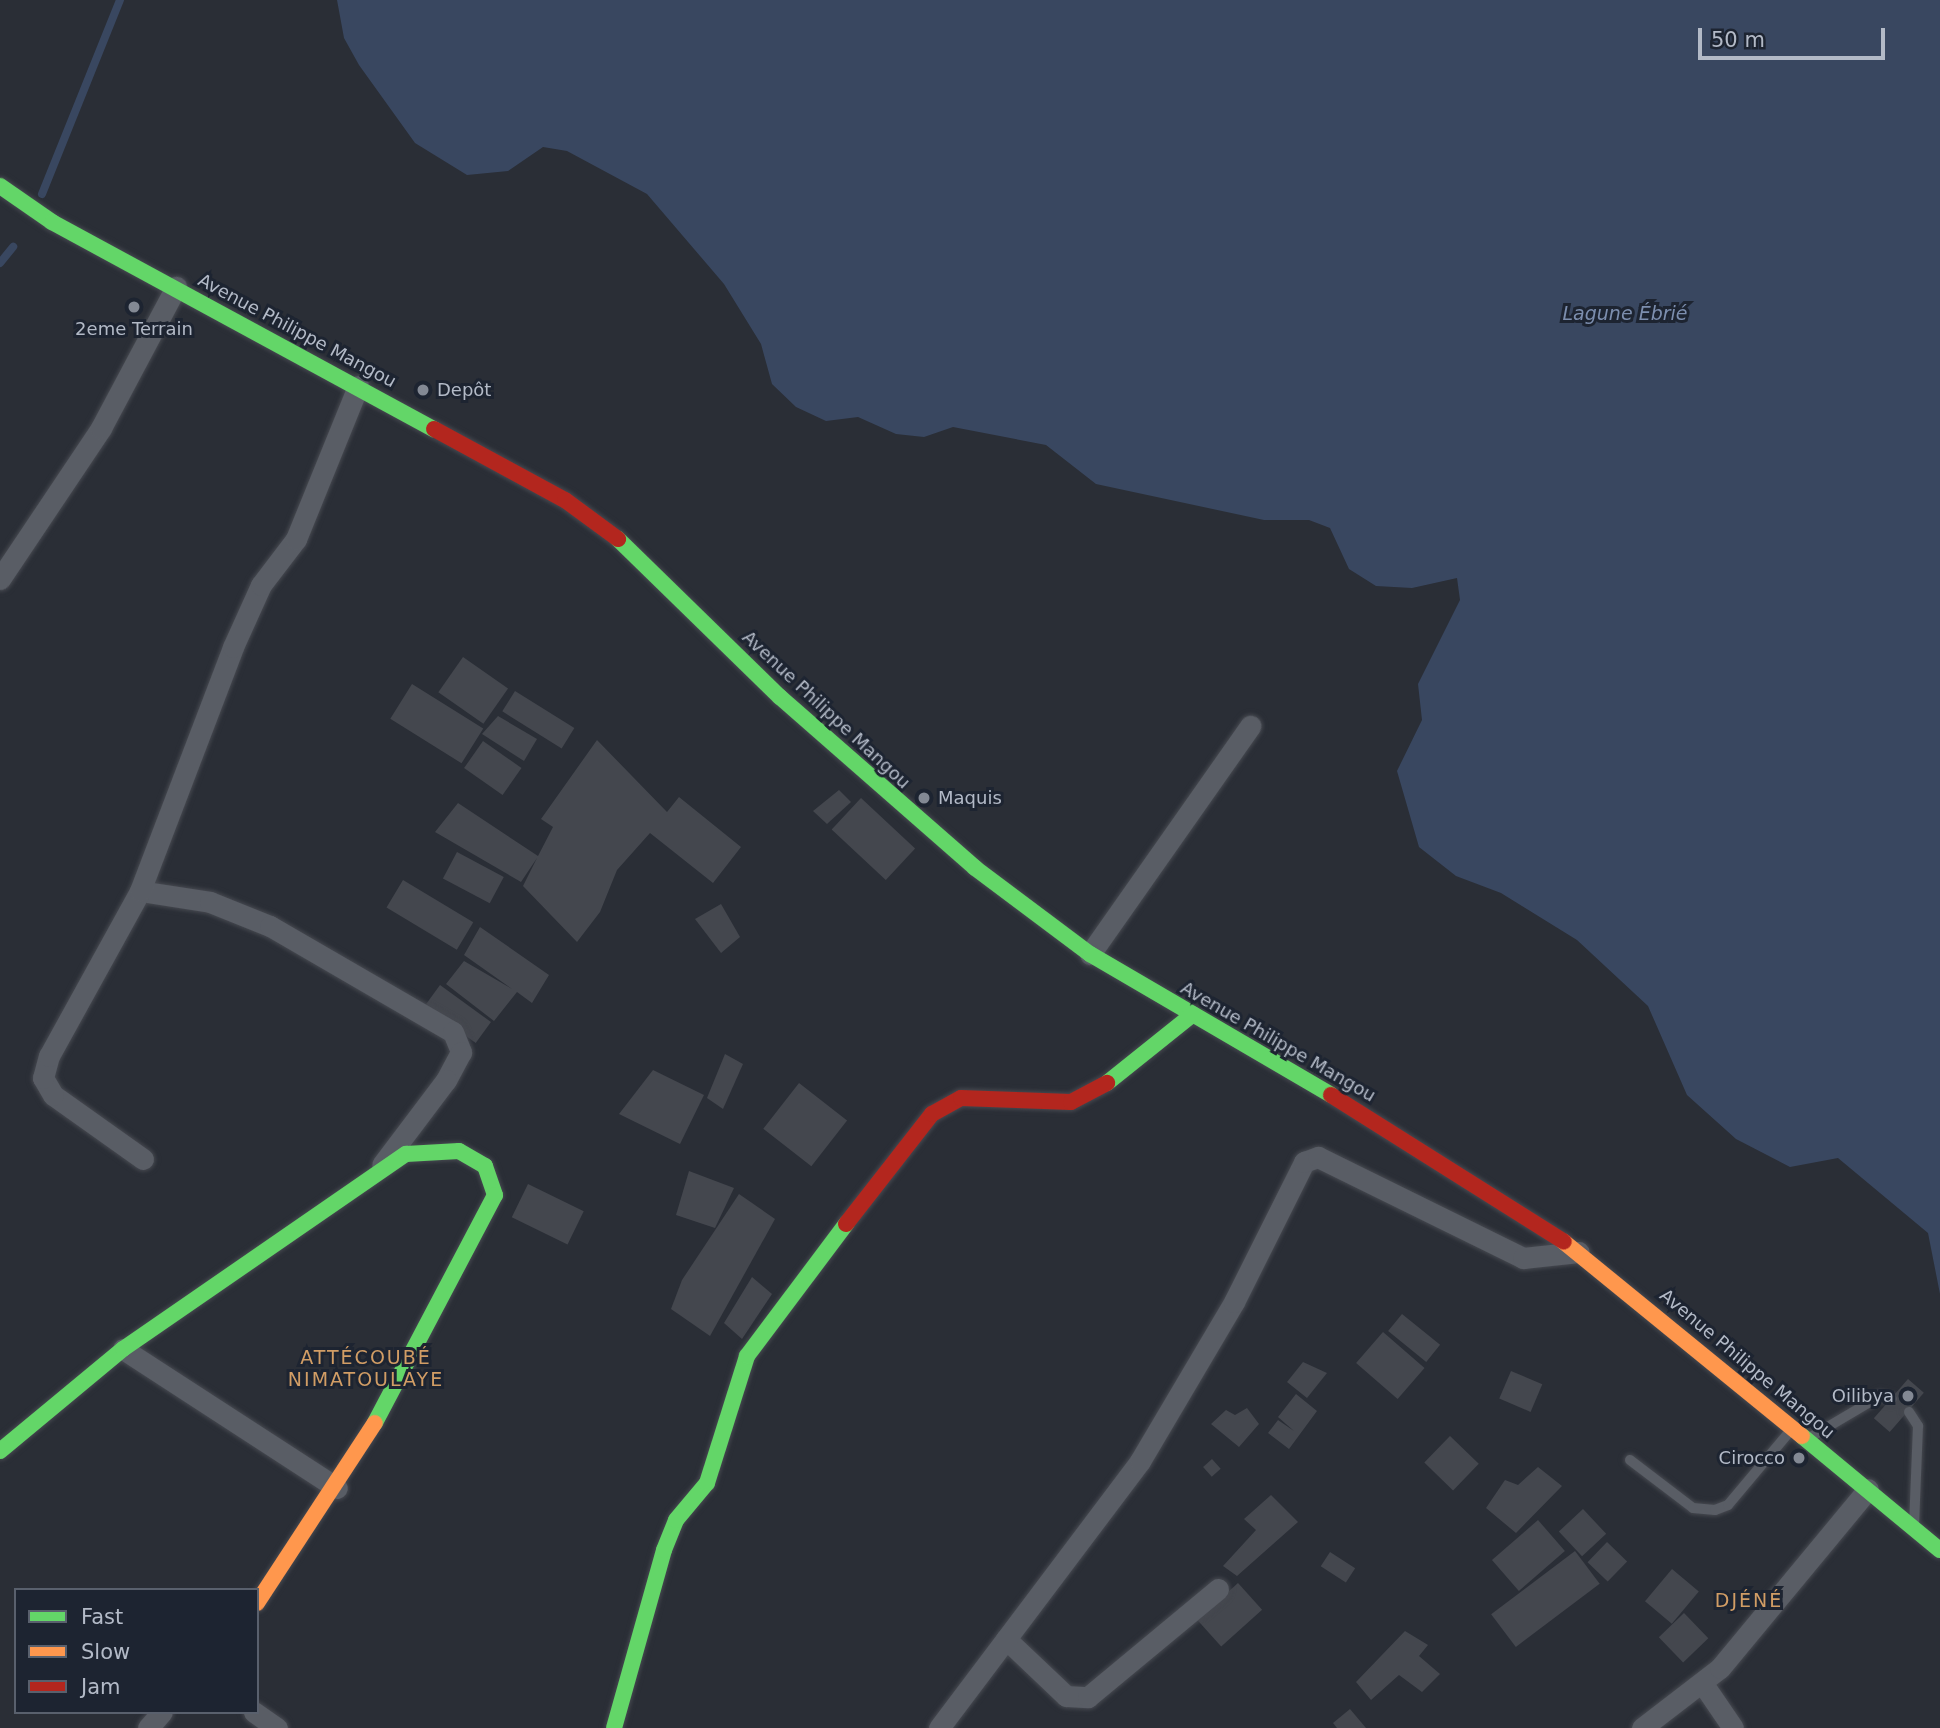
<!DOCTYPE html>
<html>
<head>
<meta charset="utf-8">
<style>
  body { margin:0 }
  #map { position:relative; width:1940px; height:1728px; overflow:hidden; background:#2a2e36; font-family:"DejaVu Sans",sans-serif }
  div>[style] { position:absolute }
  .water>* { inset:0; background:#394760 }
  .stream>* { height:8px; margin:-4px; padding:0 4px; transform-origin:4px; border-radius:4px; background:#394760 }
  .building>* { inset:0; background:#44474e; transform-origin:0 0 }
  .roads { filter:drop-shadow(0 0 2px #464950) drop-shadow(0 0 2px #464950) }
  .lane>* { height:10px; margin:-5px; padding:0 5px; transform-origin:5px; border-radius:5px; background:#595d65 }
  .street>* { height:21px; margin:-10.5px; padding:0 10.5px; transform-origin:10.5px; border-radius:10.5px; background:#595d65 }
  .fast>* { height:16px; margin:-8px; padding:0 8px; transform-origin:8px; border-radius:8px; background:#63d668 }
  .slow>* { height:16px; margin:-8px; padding:0 8px; transform-origin:8px; border-radius:8px; background:#ff974d }
  .jam>* { height:16px; margin:-8px; padding:0 8px; transform-origin:8px; border-radius:8px; background:#b3261e }
  .dots>* { width:19px; height:19px; translate:-50% -50%; box-sizing:border-box; border:4px solid #1d2431; border-radius:50% }
  span { translate:-50% -50%; white-space:nowrap; text-align:center; line-height:1.15; -webkit-text-stroke:6px #1d2431; paint-order:stroke }
  .poi-label { font-size:18px; color:#b3bac7 }
  .left { translate:0 -50%; text-align:left }
  .right { translate:-100% -50%; text-align:right }
  .street-label { font-size:18px; color:#b3bac7 }
  .water-label { font-size:19px; color:#7c8eae; font-style:italic }
  .neighbourhood-label { font-size:19px; color:#d19d65; letter-spacing:2px }
  .legend { position:absolute; left:14px; top:1588px; width:245px; height:126px; box-sizing:border-box; background:#1d2431; border:2px solid #59606d; margin:0; padding:9px 12px; list-style:none; font-size:21px; color:#b3bac7 }
  .legend li { display:flex; align-items:center; gap:14px; height:35px }
  .legend b { width:35px; border:2px solid #59606d }
  .scale { position:absolute; left:1698px; top:28px; width:187px; height:32px; box-sizing:border-box; border:4px solid #b3bac7; border-top:0; padding-left:9px; font-size:21px; line-height:24px; white-space:nowrap; color:#b3bac7; -webkit-text-stroke:5px #1d2431; paint-order:stroke }
</style>
</head>
<body>
<div id="map">
  <div class="water">
    <div style="clip-path:polygon(337px 0,1940px 0,1940px 1294px,1928px 1233px,1838px 1158px,1790px 1167px,1736px 1139px,1687px 1095px,1648px 1006px,1577px 940px,1501px 893px,1456px 876px,1419px 847px,1397px 771px,1422px 720px,1418px 684px,1460px 600px,1457px 578px,1412px 588px,1376px 586px,1349px 569px,1330px 528px,1309px 520px,1264px 520px,1096px 484px,1046px 445px,953px 427px,924px 437px,896px 434px,858px 417px,826px 421px,796px 407px,772px 384px,761px 344px,724px 284px,647px 194px,567px 151px,543px 147px,508px 171px,467px 175px,415px 143px,359px 65px,344px 38px)"></div>
  </div>
  <div class="stream">
    <div style="left:42px;top:194px;width:209px;rotate:-68.1deg"></div>
    <div style="left:0;top:263px;width:21px;rotate:-51deg"></div>
  </div>
  <div class="building">
    <div style="left:463px;top:657px;width:55px;height:43px;rotate:35deg"></div>
    <div style="left:412px;top:684px;width:84px;height:41px;rotate:32deg"></div>
    <div style="left:515px;top:691px;width:70px;height:24px;rotate:32deg"></div>
    <div style="clip-path:polygon(498px 716px,537px 739px,524px 761px,482px 734px)"></div>
    <div style="clip-path:polygon(597px 740px,667px 812px,679px 797px,741px 847px,713px 883px,650px 833px,617px 870px,600px 912px,577px 942px,523px 886px,537px 858px,521px 882px,435px 832px,458px 803px,538px 856px,553px 827px,541px 819px)"></div>
    <div style="left:483px;top:741px;width:47px;height:33px;rotate:35deg"></div>
    <div style="clip-path:polygon(839px 790px,851px 802px,827px 824px,813px 811px)"></div>
    <div style="left:861px;top:798px;width:74px;height:43px;rotate:43deg"></div>
    <div style="left:457px;top:852px;width:53px;height:30px;rotate:28deg"></div>
    <div style="left:403px;top:880px;width:82px;height:32px;rotate:31deg"></div>
    <div style="clip-path:polygon(721px 904px,740px 937px,721px 953px,695px 919px)"></div>
    <div style="clip-path:polygon(480px 927px,549px 975px,532px 1003px,517px 992px,494px 1021px,446px 984px,464px 961px,512px 989px,464px 955px)"></div>
    <div style="left:440px;top:985px;width:63px;height:26px;rotate:36deg"></div>
    <div style="clip-path:polygon(725px 1054px,743px 1064px,723px 1109px,707px 1098px)"></div>
    <div style="clip-path:polygon(653px 1070px,704px 1095px,680px 1144px,619px 1114px)"></div>
    <div style="left:799px;top:1083px;width:61px;height:58px;rotate:38deg"></div>
    <div style="clip-path:polygon(689px 1171px,734px 1188px,715px 1228px,676px 1215px)"></div>
    <div style="left:528px;top:1184px;width:62px;height:37px;rotate:26deg"></div>
    <div style="clip-path:polygon(739px 1194px,775px 1219px,710px 1336px,671px 1309px,682px 1280px)"></div>
    <div style="clip-path:polygon(752px 1277px,772px 1294px,742px 1339px,724px 1323px)"></div>
    <div style="left:1402px;top:1314px;width:49px;height:22px;rotate:39deg"></div>
    <div style="left:1383px;top:1332px;width:55px;height:41px;rotate:41deg"></div>
    <div style="clip-path:polygon(1303px 1362px,1327px 1373px,1307px 1398px,1287px 1382px)"></div>
    <div style="left:1511px;top:1371px;width:34px;height:30px;rotate:23deg"></div>
    <div style="left:1908px;top:1379px;width:21px;height:52px;rotate:41deg"></div>
    <div style="clip-path:polygon(1296px 1394px,1317px 1411px,1289px 1449px,1268px 1433px,1278px 1420px,1294px 1431px,1278px 1417px)"></div>
    <div style="clip-path:polygon(1247px 1408px,1259px 1424px,1239px 1447px,1211px 1424px,1226px 1410px,1235px 1415px)"></div>
    <div style="left:1450px;top:1436px;width:40px;height:37px;rotate:44deg"></div>
    <div style="left:1212px;top:1459px;width:13px;height:12px;rotate:48deg"></div>
    <div style="clip-path:polygon(1538px 1467px,1562px 1486px,1516px 1533px,1486px 1508px,1505px 1480px,1518px 1485px)"></div>
    <div style="clip-path:polygon(1271px 1495px,1298px 1522px,1237px 1576px,1223px 1566px,1256px 1530px,1244px 1519px)"></div>
    <div style="left:1583px;top:1509px;width:34px;height:33px;rotate:47deg"></div>
    <div style="left:1538px;top:1520px;width:41px;height:61px;rotate:49deg"></div>
    <div style="left:1607px;top:1542px;width:28px;height:28px;rotate:44deg"></div>
    <div style="left:1575px;top:1551px;width:41px;height:105px;rotate:53deg"></div>
    <div style="left:1330px;top:1552px;width:30px;height:17px;rotate:33deg"></div>
    <div style="left:1672px;top:1569px;width:35px;height:42px;rotate:40deg"></div>
    <div style="left:1238px;top:1583px;width:36px;height:55px;rotate:48deg"></div>
    <div style="left:1684px;top:1613px;width:35px;height:35px;rotate:46deg"></div>
    <div style="clip-path:polygon(1405px 1631px,1428px 1645px,1419px 1656px,1440px 1674px,1422px 1692px,1399px 1675px,1371px 1700px,1356px 1682px)"></div>
    <div style="clip-path:polygon(1350px 1709px,1366px 1728px,1337px 1728px,1333px 1723px)"></div>
  </div>
  <div class="roads">
    <div class="lane">
      <div style="left:1909px;top:1412px;width:17px;rotate:57deg"></div>
      <div style="left:1918px;top:1426px;width:98px;rotate:92.3deg"></div>
      <div style="left:1809px;top:1438px;width:82px;rotate:-30.6deg"></div>
      <div style="left:1880px;top:1396px;width:12px;rotate:14deg"></div>
      <div style="left:1630px;top:1460px;width:79px;rotate:37.3deg"></div>
      <div style="left:1693px;top:1508px;width:22px;rotate:5deg"></div>
      <div style="left:1715px;top:1510px;width:14px;rotate:-21deg"></div>
      <div style="left:1728px;top:1505px;width:98px;rotate:-50deg"></div>
    </div>
    <div class="street">
      <div style="left:0;top:579px;width:182px;rotate:-56.2deg"></div>
      <div style="left:101px;top:428px;width:160px;rotate:-62deg"></div>
      <div style="left:140px;top:891px;width:71px;rotate:8.9deg"></div>
      <div style="left:210px;top:902px;width:65px;rotate:21.8deg"></div>
      <div style="left:270px;top:926px;width:211px;rotate:30.1deg"></div>
      <div style="left:453px;top:1032px;width:22px;rotate:68deg"></div>
      <div style="left:461px;top:1052px;width:32px;rotate:118deg"></div>
      <div style="left:446px;top:1080px;width:106px;rotate:127deg"></div>
      <div style="left:1090px;top:954px;width:279px;rotate:-54.9deg"></div>
      <div style="left:143px;top:1159px;width:110px;rotate:-144.6deg"></div>
      <div style="left:53px;top:1095px;width:20px;rotate:-120deg"></div>
      <div style="left:43px;top:1078px;width:23px;rotate:-75deg"></div>
      <div style="left:49px;top:1056px;width:188px;rotate:-61.1deg"></div>
      <div style="left:140px;top:891px;width:261px;rotate:-69.1deg"></div>
      <div style="left:233px;top:647px;width:68px;rotate:-65.7deg"></div>
      <div style="left:261px;top:585px;width:58px;rotate:-52.7deg"></div>
      <div style="left:296px;top:539px;width:165px;rotate:-67.9deg"></div>
      <div style="left:123px;top:1349px;width:255px;rotate:33deg"></div>
      <div style="left:1006px;top:1639px;width:83px;rotate:43.5deg"></div>
      <div style="left:1066px;top:1696px;width:22px;rotate:3deg"></div>
      <div style="left:1088px;top:1697px;width:169px;rotate:-39.7deg"></div>
      <div style="left:1703px;top:1684px;width:53px;rotate:55.7deg"></div>
      <div style="left:254px;top:1712px;width:28px;rotate:35deg"></div>
      <div style="left:148px;top:1728px;width:21px;rotate:-49deg"></div>
      <div style="left:939px;top:1728px;width:334px;rotate:-53deg"></div>
      <div style="left:1140px;top:1461px;width:185px;rotate:-59.4deg"></div>
      <div style="left:1234px;top:1302px;width:157px;rotate:-63.4deg"></div>
      <div style="left:1304px;top:1162px;width:15px;rotate:-20deg"></div>
      <div style="left:1318px;top:1157px;width:229px;rotate:26.2deg"></div>
      <div style="left:1523px;top:1258px;width:56px;rotate:-6.1deg"></div>
      <div style="left:1642px;top:1728px;width:98px;rotate:-37.6deg"></div>
      <div style="left:1720px;top:1668px;width:232px;rotate:-50.4deg"></div>
    </div>
    <div class="fast">
      <div style="left:0;top:186px;width:63px;rotate:34.7deg"></div>
      <div style="left:52px;top:222px;width:434px;rotate:28.5deg"></div>
      <div style="left:618px;top:539px;width:226px;rotate:44.3deg"></div>
      <div style="left:780px;top:697px;width:259px;rotate:41.2deg"></div>
      <div style="left:975px;top:868px;width:144px;rotate:36.8deg"></div>
      <div style="left:1090px;top:954px;width:279px;rotate:30.3deg"></div>
      <div style="left:1107px;top:1083px;width:110px;rotate:-38.7deg"></div>
      <div style="left:1802px;top:1436px;width:179px;rotate:39.6deg"></div>
      <div style="left:0;top:1451px;width:160px;rotate:-39.7deg"></div>
      <div style="left:123px;top:1349px;width:344px;rotate:-34.6deg"></div>
      <div style="left:406px;top:1154px;width:53px;rotate:-3.2deg"></div>
      <div style="left:459px;top:1151px;width:30px;rotate:30deg"></div>
      <div style="left:485px;top:1166px;width:31px;rotate:71deg"></div>
      <div style="left:495px;top:1195px;width:258px;rotate:117.8deg"></div>
      <div style="left:614px;top:1728px;width:185px;rotate:-74.3deg"></div>
      <div style="left:664px;top:1550px;width:32px;rotate:-68deg"></div>
      <div style="left:676px;top:1520px;width:48px;rotate:-50deg"></div>
      <div style="left:707px;top:1483px;width:133px;rotate:-72.5deg"></div>
      <div style="left:747px;top:1356px;width:165px;rotate:-53.1deg"></div>
    </div>
    <div class="slow">
      <div style="left:1564px;top:1242px;width:307px;rotate:39.2deg"></div>
      <div style="left:257px;top:1603px;width:215px;rotate:-56.8deg"></div>
    </div>
    <div class="jam">
      <div style="left:434px;top:429px;width:149px;rotate:28.5deg"></div>
      <div style="left:565px;top:500px;width:66px;rotate:36.3deg"></div>
      <div style="left:1331px;top:1095px;width:275px;rotate:32.2deg"></div>
      <div style="left:846px;top:1224px;width:140px;rotate:-52deg"></div>
      <div style="left:932px;top:1114px;width:33px;rotate:-29deg"></div>
      <div style="left:961px;top:1098px;width:110px;rotate:2.1deg"></div>
      <div style="left:1071px;top:1102px;width:41px;rotate:-27.8deg"></div>
    </div>
  </div>
  <div class="dots">
    <div style="left:134px;top:307px;background:#838994"></div>
    <div style="left:423px;top:390px;background:#838994"></div>
    <div style="left:924px;top:798px;background:#838994"></div>
    <div style="left:1908px;top:1396px;background:#838994"></div>
    <div style="left:1799px;top:1458px;background:#838994"></div>
  </div>
  <div class="poi-label">
    <span style="left:134px;top:329px">2eme Terrain</span>
    <span class="left" style="left:437px;top:390px">Depôt</span>
    <span class="left" style="left:938px;top:798px">Maquis</span>
    <span class="right" style="left:1894px;top:1396px">Oilibya</span>
    <span class="right" style="left:1785px;top:1458px">Cirocco</span>
  </div>
  <div class="street-label">
    <span style="left:297px;top:331px;rotate:28deg">Avenue Philippe Mangou</span>
    <span style="left:826px;top:710px;rotate:43deg">Avenue Philippe Mangou</span>
    <span style="left:1278px;top:1042px;rotate:30deg">Avenue Philippe Mangou</span>
    <span style="left:1747px;top:1364px;rotate:40deg">Avenue Philippe Mangou</span>
  </div>
  <div class="water-label">
    <span style="left:1625px;top:314px">Lagune Ébrié</span>
  </div>
  <div class="neighbourhood-label">
    <span style="left:366px;top:1369px">ATTÉCOUBÉ<br>NIMATOULAYE</span>
    <span style="left:1749px;top:1601px">DJÉNÉ</span>
  </div>
  <ul class="legend">
  <li><b style="height:9px;background:#63d668"></b>Fast</li>
  <li><b style="height:9px;background:#ff974d"></b>Slow</li>
  <li><b style="height:9px;background:#b3261e"></b>Jam</li>
  </ul>
  <div class="scale">50 m</div>
</div>
</body>
</html>
